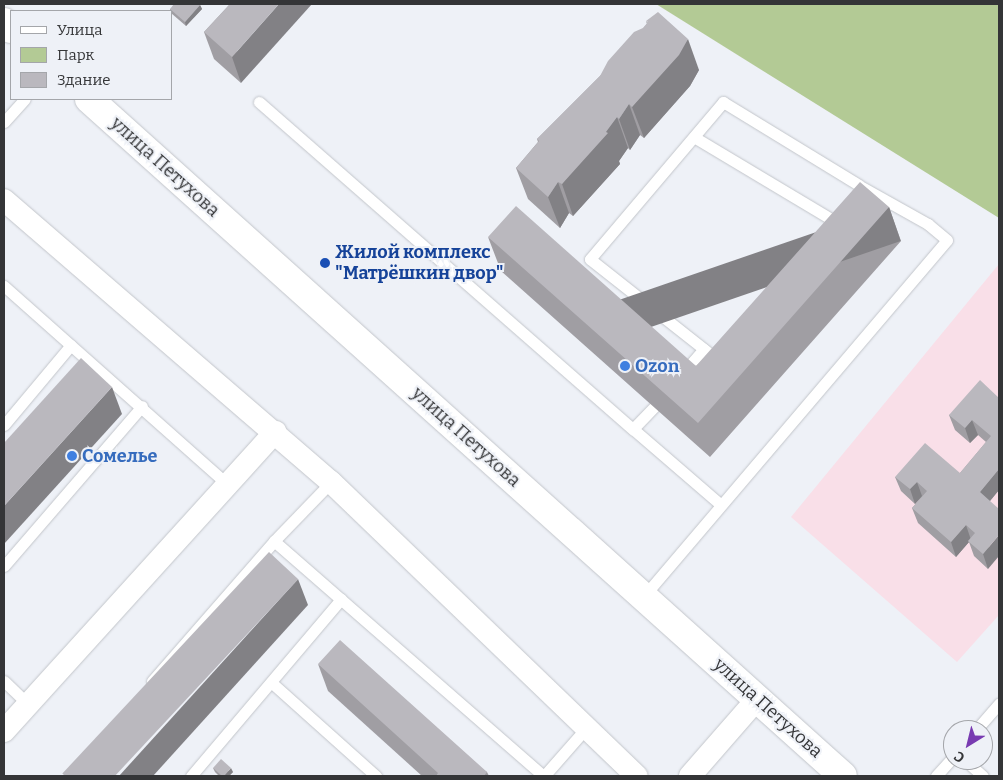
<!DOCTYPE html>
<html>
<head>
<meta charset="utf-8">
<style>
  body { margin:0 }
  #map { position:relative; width:1003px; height:780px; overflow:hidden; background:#eef1f7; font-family:Bitter,serif }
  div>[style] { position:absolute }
  .education>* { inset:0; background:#f9dfe8 }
  .green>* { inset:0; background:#b3ca95 }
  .roads { filter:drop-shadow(0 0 1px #c2c5ca) drop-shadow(0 0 1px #c2c5ca) }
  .service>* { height:11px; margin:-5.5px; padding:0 5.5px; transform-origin:5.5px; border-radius:5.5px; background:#fff }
  .minor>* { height:22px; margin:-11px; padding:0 11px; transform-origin:11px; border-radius:11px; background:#fff }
  .tertiary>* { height:28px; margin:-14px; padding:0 14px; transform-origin:14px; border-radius:14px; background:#fff }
  .wall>* { inset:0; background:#a09ea3 }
  .shaded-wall>* { inset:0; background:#828185; transform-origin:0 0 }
  .building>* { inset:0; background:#bab8be; transform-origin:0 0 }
  .dots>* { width:14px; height:14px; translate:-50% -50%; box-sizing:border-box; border:2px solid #eef1f7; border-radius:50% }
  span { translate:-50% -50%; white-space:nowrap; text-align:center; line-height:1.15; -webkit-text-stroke:4px #eef1f7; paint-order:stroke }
  .street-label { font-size:18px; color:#343537 }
  .transit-label { font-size:18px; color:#164399; font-weight:700 }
  .left { translate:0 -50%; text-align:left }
  .shop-label { font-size:18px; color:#366cbe; font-weight:700 }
  .frame { position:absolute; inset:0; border:5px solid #343537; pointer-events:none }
  .legend { position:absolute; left:10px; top:10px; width:162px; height:90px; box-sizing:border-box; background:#eef1f7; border:1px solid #a4a6aa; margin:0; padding:6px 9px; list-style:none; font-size:15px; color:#343537 }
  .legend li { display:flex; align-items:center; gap:10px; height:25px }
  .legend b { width:25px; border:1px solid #a4a6aa }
  .north { position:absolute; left:943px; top:720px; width:50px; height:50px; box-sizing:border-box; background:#eef1f7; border:1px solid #a4a6aa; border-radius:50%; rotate:216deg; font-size:14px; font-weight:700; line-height:20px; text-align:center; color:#343537 }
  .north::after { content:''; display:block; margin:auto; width:18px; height:22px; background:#783bb1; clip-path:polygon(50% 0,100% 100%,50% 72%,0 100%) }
</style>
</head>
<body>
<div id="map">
  <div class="education">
    <div style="clip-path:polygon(999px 264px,999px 615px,957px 662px,791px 517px)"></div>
  </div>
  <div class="green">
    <div style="clip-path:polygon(656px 4px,999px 4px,999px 218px)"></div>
  </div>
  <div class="roads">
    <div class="service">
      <div style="left:259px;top:102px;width:497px;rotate:41.2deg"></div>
      <div style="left:4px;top:122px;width:31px;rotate:-48deg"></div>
      <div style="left:694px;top:137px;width:160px;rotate:30.9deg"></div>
      <div style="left:4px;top:286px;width:300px;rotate:41.6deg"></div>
      <div style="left:719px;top:352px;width:7px;rotate:135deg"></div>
      <div style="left:714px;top:357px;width:158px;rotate:-141.7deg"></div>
      <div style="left:590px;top:259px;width:206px;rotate:-49.7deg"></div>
      <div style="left:723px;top:102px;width:159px;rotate:31.4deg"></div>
      <div style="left:682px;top:374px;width:33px;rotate:-49deg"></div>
      <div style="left:654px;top:407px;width:30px;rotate:134deg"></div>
      <div style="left:633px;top:429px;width:115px;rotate:40.8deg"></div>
      <div style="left:4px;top:425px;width:104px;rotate:-50.1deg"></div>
      <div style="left:274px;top:541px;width:357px;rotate:41.1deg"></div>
      <div style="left:4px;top:566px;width:211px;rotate:-49.2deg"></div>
      <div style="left:644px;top:596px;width:467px;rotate:-49.6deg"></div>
      <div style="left:947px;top:240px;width:25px;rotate:-140deg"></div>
      <div style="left:928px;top:224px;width:78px;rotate:-150.8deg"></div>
      <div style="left:4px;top:681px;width:33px;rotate:44deg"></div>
      <div style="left:152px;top:681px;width:186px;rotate:-48.9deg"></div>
      <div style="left:274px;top:541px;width:82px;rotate:-46deg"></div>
      <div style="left:272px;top:683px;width:140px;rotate:41.8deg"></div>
      <div style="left:976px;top:730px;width:35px;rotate:-49deg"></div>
      <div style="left:965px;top:760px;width:24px;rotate:42deg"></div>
      <div style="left:191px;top:776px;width:232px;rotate:-49.7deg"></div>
      <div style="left:544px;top:776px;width:65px;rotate:-48.7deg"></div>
      <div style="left:936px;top:776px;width:25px;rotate:-48deg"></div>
    </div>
    <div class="minor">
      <div style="left:4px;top:200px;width:432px;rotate:40.8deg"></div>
      <div style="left:331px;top:482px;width:424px;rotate:43.9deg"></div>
      <div style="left:4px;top:731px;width:404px;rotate:-47.8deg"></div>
      <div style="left:690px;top:776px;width:103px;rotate:-48.9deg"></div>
    </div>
    <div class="tertiary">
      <div style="left:4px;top:22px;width:10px;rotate:45deg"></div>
      <div style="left:89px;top:99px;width:1013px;rotate:41.92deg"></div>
    </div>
  </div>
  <div class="wall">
    <div style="clip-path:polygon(230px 4px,241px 83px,214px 59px,204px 32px)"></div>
    <div style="clip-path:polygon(200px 5px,202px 9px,186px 26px,171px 13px,170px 9px)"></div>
    <div style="clip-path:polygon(646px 21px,699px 70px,690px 86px,644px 138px,640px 135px,630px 150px,628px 148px,619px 161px,620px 164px,573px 216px,569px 213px,560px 228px,528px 199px,516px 168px,538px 142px,537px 139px,600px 76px,647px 24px)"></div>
    <div style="clip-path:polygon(889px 207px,901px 241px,710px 457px,501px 271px,488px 237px,696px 366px)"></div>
    <div style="clip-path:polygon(999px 398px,999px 490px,990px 501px,988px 569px,974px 556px,969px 542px,956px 557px,918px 523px,912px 508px,922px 497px,915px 504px,901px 491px,895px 477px,960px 473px,986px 442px,978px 435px,970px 443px,955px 430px,949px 415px)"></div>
    <div style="clip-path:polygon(318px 664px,487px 772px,489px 776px,422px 776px,328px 691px)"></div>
    <div style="clip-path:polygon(213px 768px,233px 772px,229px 776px,219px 776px,215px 772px)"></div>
  </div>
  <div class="shaded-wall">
    <div style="clip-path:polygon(279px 4px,312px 4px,241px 83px,232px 57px)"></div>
    <div style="clip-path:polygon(200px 5px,202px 9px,186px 26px,185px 22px)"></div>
    <div style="clip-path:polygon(688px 39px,699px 70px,690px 86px,644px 138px,632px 107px)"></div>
    <div style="clip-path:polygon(629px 104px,640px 135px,630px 150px,619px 119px)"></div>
    <div style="clip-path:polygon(617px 117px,628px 148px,619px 161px,620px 164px,573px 216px,562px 184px)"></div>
    <div style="clip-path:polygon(558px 182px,569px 213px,560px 228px,548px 197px)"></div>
    <div style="left:889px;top:207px;width:36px;height:288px;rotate:71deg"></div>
    <div style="clip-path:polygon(112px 387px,122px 414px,4px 544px,4px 506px)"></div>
    <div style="clip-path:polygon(972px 420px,978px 435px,970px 443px,965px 428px)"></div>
    <div style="clip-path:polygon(999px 469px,999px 490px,985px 507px,980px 492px)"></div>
    <div style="clip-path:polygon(917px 482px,922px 496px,915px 504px,910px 489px)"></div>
    <div style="clip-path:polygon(966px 525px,971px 540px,968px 541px,969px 542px,956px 557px,951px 542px)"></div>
    <div style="clip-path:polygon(999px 535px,999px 556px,988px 569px,983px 554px)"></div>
    <div style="clip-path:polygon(298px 579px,308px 605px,153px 776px,119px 776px)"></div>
    <div style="clip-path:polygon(231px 768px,233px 772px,229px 776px,224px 776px)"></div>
  </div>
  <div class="building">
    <div style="clip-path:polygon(174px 4px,199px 4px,200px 5px,185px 22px,170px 9px)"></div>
    <div style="clip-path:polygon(230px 4px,279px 4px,232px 57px,204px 32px)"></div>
    <div style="clip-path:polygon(658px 12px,688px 39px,679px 55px,632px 107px,629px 104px,619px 119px,617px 117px,606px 132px,608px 133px,562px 184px,558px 182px,548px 197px,516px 168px,539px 141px,537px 139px,600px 76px,608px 61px,634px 32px,643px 28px,648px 22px,646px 21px)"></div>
    <div style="clip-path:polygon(860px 182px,889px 207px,698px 423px,488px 237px,516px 206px,696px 366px)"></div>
    <div style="clip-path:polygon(81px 358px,112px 387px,4px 506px,4px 443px)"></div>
    <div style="clip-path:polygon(980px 380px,999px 398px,999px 469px,980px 492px,999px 509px,999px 535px,983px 554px,968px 541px,975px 533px,966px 525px,951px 542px,912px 508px,927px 491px,917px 482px,910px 489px,895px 477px,925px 443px,960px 473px,991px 436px,972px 420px,965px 428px,949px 415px)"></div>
    <div style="left:269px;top:552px;width:40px;height:303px;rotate:43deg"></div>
    <div style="clip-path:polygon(340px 640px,487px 772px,484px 776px,436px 776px,438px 773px,318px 664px)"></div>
    <div style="clip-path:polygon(221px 759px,231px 768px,224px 776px,222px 776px,213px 768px)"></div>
  </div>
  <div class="dots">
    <div style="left:325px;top:263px;background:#1a4fb4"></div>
    <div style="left:625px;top:366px;background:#3f7fe0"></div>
    <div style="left:72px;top:456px;background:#3f7fe0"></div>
  </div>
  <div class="street-label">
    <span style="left:165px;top:167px;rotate:42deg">улица Петухова</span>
    <span style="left:466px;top:437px;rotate:42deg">улица Петухова</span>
    <span style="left:768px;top:708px;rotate:42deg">улица Петухова</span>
  </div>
  <div class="transit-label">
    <span class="left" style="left:335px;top:263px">Жилой комплекс<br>"Матрёшкин двор"</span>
  </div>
  <div class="shop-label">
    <span class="left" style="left:635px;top:366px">Ozon</span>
    <span class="left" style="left:82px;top:456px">Сомелье</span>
  </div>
  <div class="frame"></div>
  <ul class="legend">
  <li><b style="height:6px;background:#fff"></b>Улица</li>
  <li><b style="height:14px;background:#b3ca95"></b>Парк</li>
  <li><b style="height:14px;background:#bab8be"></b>Здание</li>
  </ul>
  <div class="north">С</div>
</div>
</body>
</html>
